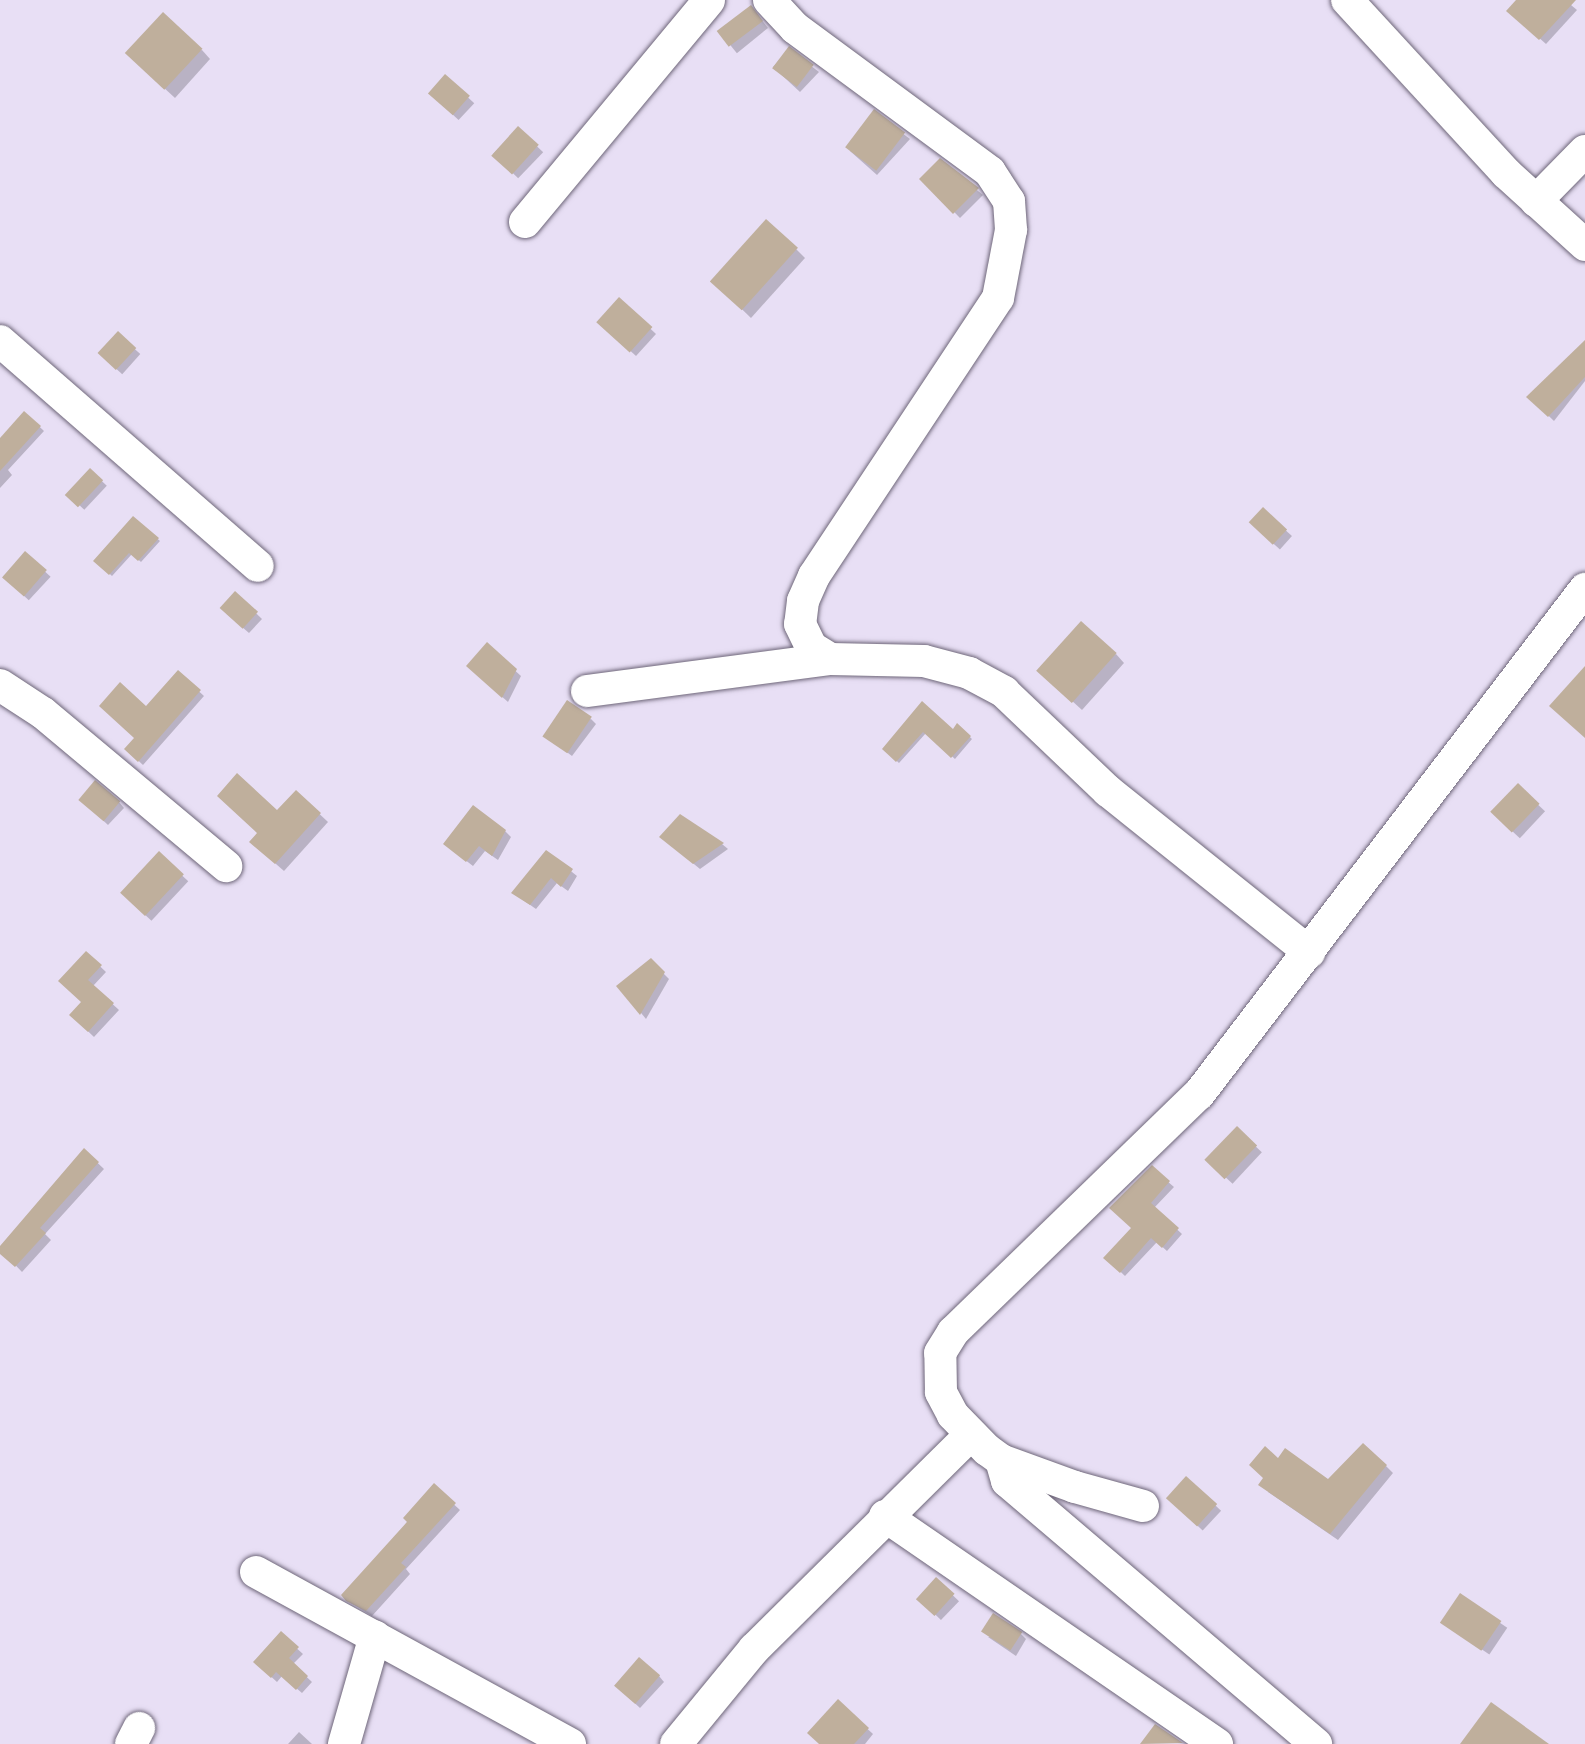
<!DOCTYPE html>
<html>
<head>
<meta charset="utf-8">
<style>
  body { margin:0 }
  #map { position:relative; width:1585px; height:1744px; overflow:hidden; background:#e8dff5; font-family:Overpass,sans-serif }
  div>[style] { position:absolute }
  .shadow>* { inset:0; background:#0003; transform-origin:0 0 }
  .building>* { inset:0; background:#bfaf9c; transform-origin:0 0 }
  .roads { filter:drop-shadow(0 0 2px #6e6679) drop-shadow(0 0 2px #6e6679) }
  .minor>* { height:32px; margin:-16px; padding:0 16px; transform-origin:16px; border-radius:16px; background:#fff }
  span { translate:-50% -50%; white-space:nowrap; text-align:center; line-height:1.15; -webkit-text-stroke:7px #fff; paint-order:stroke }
</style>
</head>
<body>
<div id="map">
  <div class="shadow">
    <div style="clip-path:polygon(1519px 0,1565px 0,1577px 10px,1546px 44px,1509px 11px)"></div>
    <div style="left:751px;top:7px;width:27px;height:40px;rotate:51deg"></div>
    <div style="clip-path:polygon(789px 49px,819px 72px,800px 92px,773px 67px)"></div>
    <div style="clip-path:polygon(202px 50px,210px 59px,175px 98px,137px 63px)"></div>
    <div style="left:445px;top:76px;width:40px;height:23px;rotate:43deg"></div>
    <div style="clip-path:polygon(874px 112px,910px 139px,877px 175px,850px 151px)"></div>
    <div style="left:518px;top:128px;width:35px;height:36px;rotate:44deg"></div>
    <div style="clip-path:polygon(940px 160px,983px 195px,960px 218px,922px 179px)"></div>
    <div style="clip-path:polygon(796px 249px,805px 258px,751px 318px,721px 289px)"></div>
    <div style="clip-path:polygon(619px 299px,656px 334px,636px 356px,604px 327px)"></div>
    <div style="left:118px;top:334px;width:30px;height:27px;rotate:42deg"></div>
    <div style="clip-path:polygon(1585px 341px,1585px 381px,1554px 421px,1529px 397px)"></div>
    <div style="clip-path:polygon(25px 413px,44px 431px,8px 470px,12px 475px,0 488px,0 441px)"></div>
    <div style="left:90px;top:470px;width:23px;height:33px;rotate:43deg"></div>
    <div style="left:1263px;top:510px;width:39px;height:18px;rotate:42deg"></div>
    <div style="clip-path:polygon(133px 518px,160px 541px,141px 562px,132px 554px,112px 576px,96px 561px)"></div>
    <div style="left:25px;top:553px;width:35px;height:32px;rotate:43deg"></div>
    <div style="clip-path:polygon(235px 593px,262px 619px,249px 633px,227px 614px)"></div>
    <div style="clip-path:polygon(487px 645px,521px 676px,508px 702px,474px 672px)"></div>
    <div style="clip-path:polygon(1116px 654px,1124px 663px,1082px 710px,1048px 679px)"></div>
    <div style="clip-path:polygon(179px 673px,204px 696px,143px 765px,126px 749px,136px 738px,146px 708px)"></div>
    <div style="clip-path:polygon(922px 704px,953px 731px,958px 726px,972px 739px,955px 759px,926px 733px,899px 763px,884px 749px)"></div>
    <div style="clip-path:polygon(591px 719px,596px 724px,572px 756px,544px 735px)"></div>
    <div style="left:1518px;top:786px;width:37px;height:37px;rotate:43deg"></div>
    <div style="clip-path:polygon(296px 792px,328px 822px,284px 871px,260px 850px,277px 813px)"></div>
    <div style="clip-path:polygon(80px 799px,119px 802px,124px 808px,108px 825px)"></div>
    <div style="clip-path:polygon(680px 817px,722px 844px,728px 849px,700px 869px,667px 842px)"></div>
    <div style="clip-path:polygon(505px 831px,511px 837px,498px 860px,485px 851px,473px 866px,451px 849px)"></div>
    <div style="clip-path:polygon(547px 852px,577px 876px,568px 891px,557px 883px,536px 909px,513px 893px)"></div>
    <div style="left:159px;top:854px;width:40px;height:54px;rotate:43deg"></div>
    <div style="clip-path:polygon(86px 953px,106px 972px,93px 986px,119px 1010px,94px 1037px,71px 1015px,83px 1002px)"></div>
    <div style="clip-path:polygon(650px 960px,669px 979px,646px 1019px,619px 986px)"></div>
    <div style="left:1237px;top:1129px;width:34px;height:43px;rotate:43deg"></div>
    <div style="clip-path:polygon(84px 1150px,104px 1169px,45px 1234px,51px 1240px,22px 1272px,0 1249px)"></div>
    <div style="clip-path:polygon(1152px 1168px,1174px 1187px,1154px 1208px,1182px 1234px,1167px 1251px,1157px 1242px,1125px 1276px,1106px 1258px,1133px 1228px)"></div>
    <div style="clip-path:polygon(1278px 1460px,1328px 1482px,1386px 1466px,1393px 1473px,1338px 1540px,1268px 1492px)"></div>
    <div style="left:1186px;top:1478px;width:48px;height:27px;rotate:43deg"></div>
    <div style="clip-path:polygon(434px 1486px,460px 1510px,406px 1569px,410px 1574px,372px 1616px,348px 1601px)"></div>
    <div style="left:936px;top:1579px;width:32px;height:26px;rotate:44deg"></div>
    <div style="left:1460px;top:1596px;width:57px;height:32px;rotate:34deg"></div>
    <div style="clip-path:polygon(281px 1634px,303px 1654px,293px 1664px,312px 1682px,302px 1693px,282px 1676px,277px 1682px,255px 1662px)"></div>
    <div style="clip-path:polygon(1021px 1634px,1026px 1639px,1016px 1656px,988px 1637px)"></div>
    <div style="clip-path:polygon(659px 1676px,664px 1682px,640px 1708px,615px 1685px)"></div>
    <div style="clip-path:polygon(838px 1702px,873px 1734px,865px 1744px,821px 1744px)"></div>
    <div style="clip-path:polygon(299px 1732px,312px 1744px,288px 1744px)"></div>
  </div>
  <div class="building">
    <div style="clip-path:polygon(1516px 0,1576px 0,1539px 40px,1506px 11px)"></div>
    <div style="left:751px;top:5px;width:20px;height:43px;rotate:53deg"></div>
    <div style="left:163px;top:12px;width:54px;height:56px;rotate:43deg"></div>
    <div style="left:789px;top:46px;width:31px;height:28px;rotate:37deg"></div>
    <div style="left:445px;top:74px;width:33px;height:26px;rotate:41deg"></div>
    <div style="left:874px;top:109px;width:39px;height:48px;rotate:37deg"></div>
    <div style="left:518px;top:126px;width:28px;height:40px;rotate:42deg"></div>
    <div style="clip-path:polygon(940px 158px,979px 188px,953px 214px,919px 179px)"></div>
    <div style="left:766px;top:219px;width:43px;height:84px;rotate:42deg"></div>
    <div style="left:619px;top:297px;width:45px;height:34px;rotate:42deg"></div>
    <div style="left:118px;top:331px;width:25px;height:30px;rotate:43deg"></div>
    <div style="clip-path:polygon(1585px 340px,1585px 377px,1548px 417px,1526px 397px)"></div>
    <div style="clip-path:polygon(24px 411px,41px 426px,0 471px,0 438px)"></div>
    <div style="left:90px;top:468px;width:18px;height:37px;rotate:43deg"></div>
    <div style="left:1263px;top:507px;width:33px;height:21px;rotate:43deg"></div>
    <div style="clip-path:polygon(133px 516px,159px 538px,138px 561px,129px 553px,109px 575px,93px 561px)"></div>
    <div style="left:25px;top:551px;width:29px;height:35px;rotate:41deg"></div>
    <div style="left:235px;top:591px;width:31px;height:23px;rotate:42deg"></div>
    <div style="left:1081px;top:621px;width:48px;height:67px;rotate:42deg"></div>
    <div style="clip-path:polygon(487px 642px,517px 669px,502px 698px,466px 666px)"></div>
    <div style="clip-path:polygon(1585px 666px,1585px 738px,1549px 706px)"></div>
    <div style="clip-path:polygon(178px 670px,201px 690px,138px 762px,124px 749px,134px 738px,99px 706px,120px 682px,146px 706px)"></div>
    <div style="left:567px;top:700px;width:30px;height:44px;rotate:34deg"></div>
    <div style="clip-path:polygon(922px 701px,953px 729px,957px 723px,971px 736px,951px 758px,923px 732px,896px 762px,882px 749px)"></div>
    <div style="clip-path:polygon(237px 773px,277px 810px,296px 790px,321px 813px,275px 864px,249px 842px,257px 833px,217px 796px)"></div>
    <div style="left:95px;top:780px;width:33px;height:26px;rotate:40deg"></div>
    <div style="left:1518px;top:783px;width:30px;height:40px;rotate:44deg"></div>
    <div style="clip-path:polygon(473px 805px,506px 830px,492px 856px,479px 846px,466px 862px,443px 844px)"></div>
    <div style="clip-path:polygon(680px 814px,724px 843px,693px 864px,659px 837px)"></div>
    <div style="clip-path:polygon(546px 850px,573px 869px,561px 887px,551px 878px,530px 905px,511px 893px)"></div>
    <div style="left:159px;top:851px;width:34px;height:57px;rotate:43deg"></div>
    <div style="clip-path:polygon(86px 951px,102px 965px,88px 980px,114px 1003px,88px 1032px,69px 1015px,81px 1002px,58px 981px)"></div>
    <div style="clip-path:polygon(651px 958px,665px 972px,640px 1015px,616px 986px)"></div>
    <div style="left:1237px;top:1126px;width:28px;height:47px;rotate:44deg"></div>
    <div style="clip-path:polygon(84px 1148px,99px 1162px,40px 1228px,46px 1233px,15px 1267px,0 1254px,0 1246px)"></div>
    <div style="clip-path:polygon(1152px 1165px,1170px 1181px,1151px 1203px,1179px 1228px,1162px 1248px,1151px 1238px,1120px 1273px,1103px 1258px,1131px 1228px,1109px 1208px)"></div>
    <div style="clip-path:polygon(1363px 1443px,1387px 1465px,1330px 1534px,1258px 1485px,1263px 1478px,1249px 1465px,1265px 1446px,1278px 1458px,1285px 1448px,1328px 1479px)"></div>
    <div style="left:1186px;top:1476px;width:42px;height:30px;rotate:42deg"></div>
    <div style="clip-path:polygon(434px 1483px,456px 1503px,401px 1563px,406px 1567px,366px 1611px,346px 1601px,341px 1595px,407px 1522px,403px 1518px)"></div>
    <div style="left:936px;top:1577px;width:25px;height:30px;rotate:42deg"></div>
    <div style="left:1460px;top:1593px;width:50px;height:36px;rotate:34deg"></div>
    <div style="left:993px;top:1613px;width:35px;height:22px;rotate:33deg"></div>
    <div style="clip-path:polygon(281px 1631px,299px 1647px,289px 1658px,308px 1676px,296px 1690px,276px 1672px,271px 1678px,253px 1662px)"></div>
    <div style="left:639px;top:1657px;width:28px;height:38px;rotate:41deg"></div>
    <div style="clip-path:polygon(838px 1699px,869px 1728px,854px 1744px,819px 1744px,807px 1733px)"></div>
    <div style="clip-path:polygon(1491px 1702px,1549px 1744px,1460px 1744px)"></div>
    <div style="clip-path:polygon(1155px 1724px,1183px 1743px,1140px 1744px)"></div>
  </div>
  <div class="roads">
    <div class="minor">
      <div style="left:769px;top:0;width:38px;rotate:47deg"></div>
      <div style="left:795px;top:28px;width:242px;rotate:36.4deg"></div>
      <div style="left:990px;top:172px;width:35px;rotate:57deg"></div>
      <div style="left:1009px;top:201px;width:29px;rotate:86deg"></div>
      <div style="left:1011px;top:230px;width:69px;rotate:100.8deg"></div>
      <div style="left:998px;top:298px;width:333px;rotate:123.5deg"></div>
      <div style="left:814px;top:576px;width:27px;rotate:114deg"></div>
      <div style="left:803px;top:601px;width:23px;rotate:97deg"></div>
      <div style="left:800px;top:624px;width:25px;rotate:64deg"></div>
      <div style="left:811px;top:647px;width:22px;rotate:32deg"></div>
      <div style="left:830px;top:659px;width:94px;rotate:1.2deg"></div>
      <div style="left:924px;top:661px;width:47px;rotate:14.9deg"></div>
      <div style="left:969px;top:673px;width:40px;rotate:28deg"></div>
      <div style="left:1004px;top:692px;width:144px;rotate:43.6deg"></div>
      <div style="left:1108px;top:791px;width:258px;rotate:38.7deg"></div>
      <div style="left:1347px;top:0;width:235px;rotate:47.4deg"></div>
      <div style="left:1506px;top:173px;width:107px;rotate:42.3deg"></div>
      <div style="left:1536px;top:201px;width:70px;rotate:-45.6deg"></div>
      <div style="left:525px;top:222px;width:288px;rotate:-50.3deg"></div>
      <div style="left:0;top:341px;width:342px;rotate:41.1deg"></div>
      <div style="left:0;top:685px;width:51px;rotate:33.1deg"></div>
      <div style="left:43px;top:713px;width:239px;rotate:39.9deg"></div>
      <div style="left:587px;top:691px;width:245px;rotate:-7.5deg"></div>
      <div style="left:1001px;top:1460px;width:22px;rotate:74deg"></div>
      <div style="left:1007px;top:1481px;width:406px;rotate:40.4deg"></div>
      <div style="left:1143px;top:1506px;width:71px;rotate:-164.4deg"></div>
      <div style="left:1075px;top:1487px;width:79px;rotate:-160deg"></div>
      <div style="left:1001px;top:1460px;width:17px;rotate:-144deg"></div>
      <div style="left:987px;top:1450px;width:49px;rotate:-134.2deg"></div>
      <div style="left:953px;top:1415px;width:26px;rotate:-118deg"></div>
      <div style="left:941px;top:1392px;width:39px;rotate:-91deg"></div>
      <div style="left:940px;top:1353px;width:25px;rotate:-58deg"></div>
      <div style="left:953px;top:1332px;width:342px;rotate:-44.1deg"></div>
      <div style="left:1199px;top:1094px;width:636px;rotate:-52.61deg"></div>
      <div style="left:885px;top:1516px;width:403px;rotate:34.5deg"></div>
      <div style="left:256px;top:1572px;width:358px;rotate:28.7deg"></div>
      <div style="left:131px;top:1744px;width:18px;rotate:-63deg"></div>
      <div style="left:344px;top:1744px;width:112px;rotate:-74deg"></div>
      <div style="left:676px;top:1744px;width:123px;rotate:-50.6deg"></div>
      <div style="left:754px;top:1649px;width:304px;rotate:-44.7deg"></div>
    </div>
  </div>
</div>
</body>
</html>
